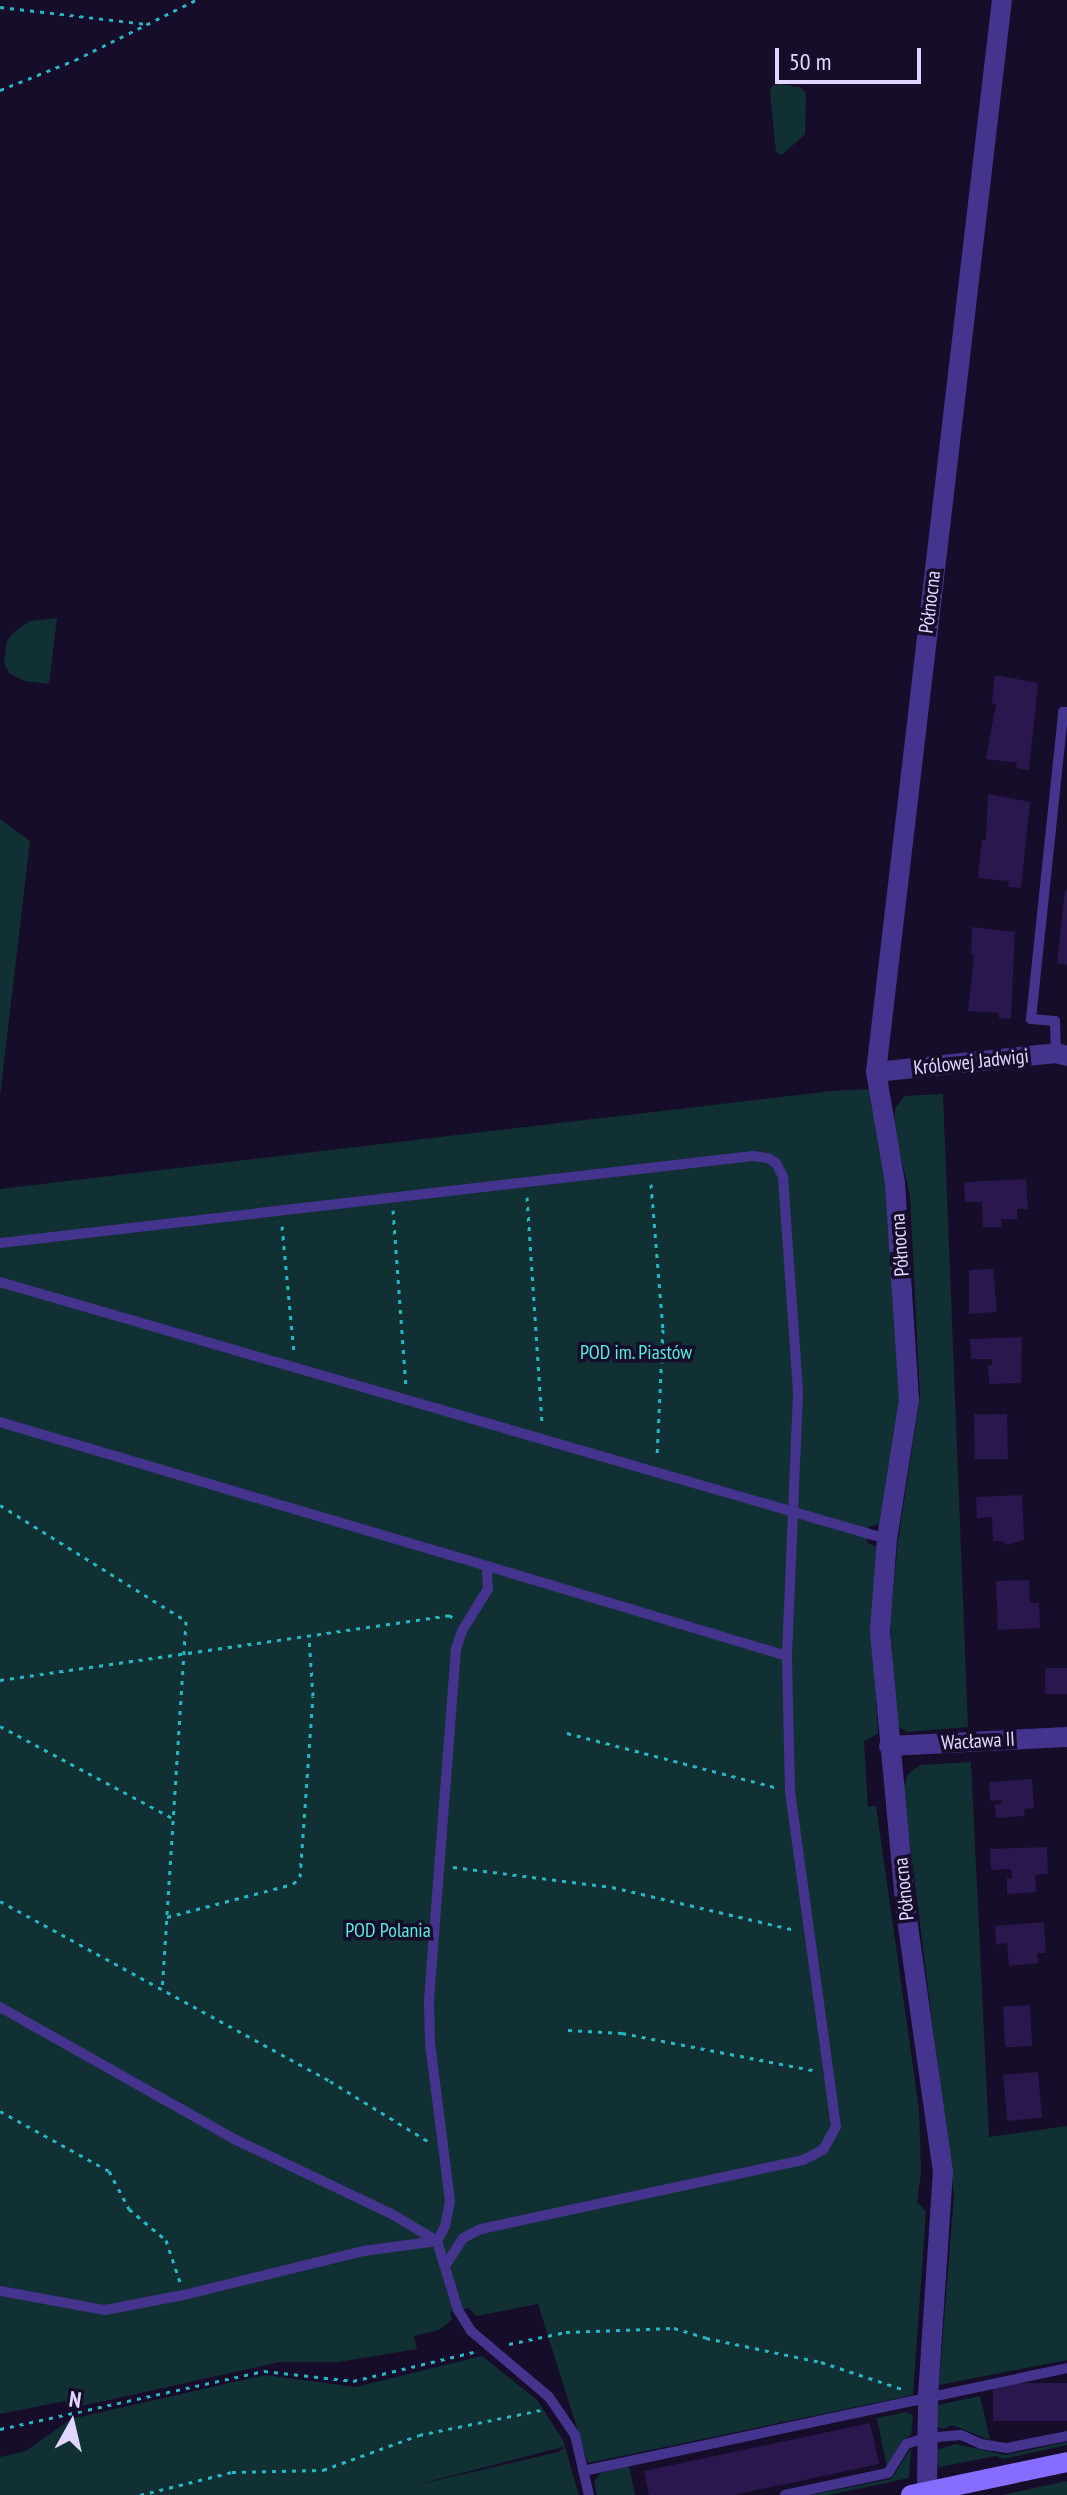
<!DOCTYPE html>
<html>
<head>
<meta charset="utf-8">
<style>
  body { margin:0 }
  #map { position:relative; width:1067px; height:2495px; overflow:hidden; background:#160d2a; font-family:"PT Sans Narrow",sans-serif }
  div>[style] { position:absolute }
  .green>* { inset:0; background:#103034 }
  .building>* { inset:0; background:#2a174d; transform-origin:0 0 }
  .path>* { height:3px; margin-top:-1.5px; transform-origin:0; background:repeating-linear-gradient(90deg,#23b8c6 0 4px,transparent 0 10px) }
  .lane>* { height:10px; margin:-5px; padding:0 5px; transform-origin:5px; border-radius:5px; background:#44348d }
  .street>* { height:20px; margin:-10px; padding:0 10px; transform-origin:10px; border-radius:10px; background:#44348d }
  .secondary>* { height:20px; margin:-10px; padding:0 10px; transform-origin:10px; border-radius:10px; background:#866dff }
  span { translate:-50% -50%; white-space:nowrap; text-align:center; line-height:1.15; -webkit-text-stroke:7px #160d2a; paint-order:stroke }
  .street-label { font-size:20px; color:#e1d6ff }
  .park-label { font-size:20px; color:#55ecdd }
  .north { position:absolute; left:32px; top:2383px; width:80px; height:80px; -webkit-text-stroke:6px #160d2a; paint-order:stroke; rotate:8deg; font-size:22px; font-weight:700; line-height:32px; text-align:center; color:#e1d6ff }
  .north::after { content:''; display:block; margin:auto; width:28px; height:36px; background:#e1d6ff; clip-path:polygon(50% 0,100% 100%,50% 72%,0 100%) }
  .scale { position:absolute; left:775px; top:48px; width:146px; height:36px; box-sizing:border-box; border:4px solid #e1d6ff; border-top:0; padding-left:10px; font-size:24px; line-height:28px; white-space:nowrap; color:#e1d6ff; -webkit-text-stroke:6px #160d2a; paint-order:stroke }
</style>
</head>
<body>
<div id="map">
  <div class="green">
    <div style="clip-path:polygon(780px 84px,800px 87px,806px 93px,805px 134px,782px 155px,776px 152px,770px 92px,772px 86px)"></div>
    <div style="clip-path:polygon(57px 618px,49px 684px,25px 681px,10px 674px,4px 663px,7px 641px,13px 633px,30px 621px)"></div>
    <div style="clip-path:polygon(0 819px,30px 841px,0 1096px)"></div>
    <div style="clip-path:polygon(870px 1089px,886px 1175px,900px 1395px,881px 1524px,868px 1527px,867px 1543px,877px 1547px,872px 1635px,878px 1734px,864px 1741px,868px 1807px,876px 1806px,919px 2109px,921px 2172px,917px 2202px,926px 2211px,913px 2395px,588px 2463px,538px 2304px,476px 2316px,469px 2308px,450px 2312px,452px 2320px,439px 2330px,414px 2336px,417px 2349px,338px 2362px,280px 2362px,68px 2409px,65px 2401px,0 2414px,0 1189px,831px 1091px)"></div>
    <div style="clip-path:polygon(943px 1094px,968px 1727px,907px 1732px,897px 1726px,890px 1624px,898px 1541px,920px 1396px,910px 1196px,894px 1127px,895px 1109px,904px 1096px)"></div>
    <div style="clip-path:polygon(971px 1762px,989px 2137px,1067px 2126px,1067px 2360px,939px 2385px,954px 2195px,903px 1788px,908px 1774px,920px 1765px)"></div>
    <div style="clip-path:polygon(evenodd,482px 2356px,537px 2400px,563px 2440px,579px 2495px,0 2495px,0 2457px,26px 2451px,71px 2419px,265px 2375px,355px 2387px,482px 2356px,564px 2448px,558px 2452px,412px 2486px,563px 2447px,564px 2448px)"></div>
    <div style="clip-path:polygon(980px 2396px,990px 2440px,952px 2425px,944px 2429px,935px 2426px,938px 2405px)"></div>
    <div style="clip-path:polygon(906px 2412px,913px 2415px,911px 2435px,901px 2441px,887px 2468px,877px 2418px)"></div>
    <div style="clip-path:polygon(1067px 2442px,1067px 2445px,1003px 2459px,996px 2456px,939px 2467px,934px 2451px,955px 2444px,1006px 2455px)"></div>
    <div style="clip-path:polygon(911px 2448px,909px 2478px,829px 2495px,811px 2495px,891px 2479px)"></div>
    <div style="clip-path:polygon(629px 2466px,635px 2495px,597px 2495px,594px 2482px,600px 2473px)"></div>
    <div style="clip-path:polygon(1067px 2481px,1067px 2495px,1002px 2495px)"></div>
  </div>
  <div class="building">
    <div style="clip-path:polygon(995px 675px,1038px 683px,1029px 770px,1016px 768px,1017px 763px,986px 759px,996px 704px,992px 704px)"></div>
    <div style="clip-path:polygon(988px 794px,1030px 802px,1021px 888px,1008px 887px,1009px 881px,978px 878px,982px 840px,986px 840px)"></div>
    <div style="clip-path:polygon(1065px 891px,1067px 891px,1067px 965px,1057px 963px)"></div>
    <div style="clip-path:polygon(972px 927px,1015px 932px,1011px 1019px,999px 1018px,999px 1013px,968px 1011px,974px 955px,971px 955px)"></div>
    <div style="clip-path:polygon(1026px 1179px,1028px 1209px,1017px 1209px,1017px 1219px,1001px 1219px,1002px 1227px,983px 1227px,982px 1202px,965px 1202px,964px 1182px)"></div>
    <div style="clip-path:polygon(993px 1269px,997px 1312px,969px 1314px,969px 1270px)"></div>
    <div style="clip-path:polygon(1022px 1337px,1021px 1383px,989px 1384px,988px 1365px,992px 1365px,992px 1359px,971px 1359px,970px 1339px)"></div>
    <div style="left:1007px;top:1414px;width:45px;height:33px;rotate:89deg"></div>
    <div style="clip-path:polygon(1022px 1495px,1024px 1540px,1007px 1545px,1002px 1541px,993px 1541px,992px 1517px,977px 1518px,976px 1497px)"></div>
    <div style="clip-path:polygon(1029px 1580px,1030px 1603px,1039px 1603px,1040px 1628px,998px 1630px,996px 1581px)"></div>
    <div style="left:1067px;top:1668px;width:26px;height:22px;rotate:90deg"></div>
    <div style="clip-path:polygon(1032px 1779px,1034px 1808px,1024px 1809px,1025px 1816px,996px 1818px,995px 1804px,1001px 1804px,1001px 1800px,990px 1801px,989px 1782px)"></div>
    <div style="clip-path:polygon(1047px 1847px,1048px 1874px,1035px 1875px,1036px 1892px,1007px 1894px,1007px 1878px,1012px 1878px,1011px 1869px,991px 1870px,990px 1849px)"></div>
    <div style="clip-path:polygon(1044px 1922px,1046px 1953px,1037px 1953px,1038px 1963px,1009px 1966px,1007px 1943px,996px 1945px,995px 1926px)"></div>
    <div style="left:1030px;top:2005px;width:41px;height:27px;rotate:87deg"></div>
    <div style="left:1038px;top:2072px;width:46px;height:35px;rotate:85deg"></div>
    <div style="left:1067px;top:2383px;width:38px;height:74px;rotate:90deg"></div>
    <div style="clip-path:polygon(870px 2423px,879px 2464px,734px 2495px,649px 2495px,644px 2471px)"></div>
  </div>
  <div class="path">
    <div style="left:0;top:7px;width:149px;rotate:6.6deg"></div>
    <div style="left:0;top:90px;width:81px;rotate:-21.8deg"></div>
    <div style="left:75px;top:60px;width:135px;rotate:-26.4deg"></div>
    <div style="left:651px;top:1184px;width:145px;rotate:85.3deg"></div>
    <div style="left:663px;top:1329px;width:127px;rotate:92.7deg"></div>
    <div style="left:527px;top:1197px;width:228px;rotate:86.2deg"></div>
    <div style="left:393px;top:1210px;width:176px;rotate:85.8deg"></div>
    <div style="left:282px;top:1226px;width:129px;rotate:84.6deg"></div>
    <div style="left:0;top:1505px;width:219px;rotate:31.9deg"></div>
    <div style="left:186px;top:1621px;width:368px;rotate:93.7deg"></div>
    <div style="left:0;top:1680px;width:454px;rotate:-8.2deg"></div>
    <div style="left:449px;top:1615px;width:7px;rotate:34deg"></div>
    <div style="left:0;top:1726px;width:197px;rotate:28.1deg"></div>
    <div style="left:567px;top:1733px;width:215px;rotate:14.6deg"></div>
    <div style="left:453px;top:1867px;width:160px;rotate:7.2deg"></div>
    <div style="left:612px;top:1887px;width:188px;rotate:13.2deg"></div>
    <div style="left:0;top:1901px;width:376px;rotate:28.6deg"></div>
    <div style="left:330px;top:2081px;width:116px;rotate:31.6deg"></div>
    <div style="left:167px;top:1917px;width:130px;rotate:-14.7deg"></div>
    <div style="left:293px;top:1884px;width:10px;rotate:-45deg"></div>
    <div style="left:300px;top:1877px;width:181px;rotate:-85.9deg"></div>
    <div style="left:313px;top:1696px;width:59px;rotate:-93.9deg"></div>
    <div style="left:568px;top:2030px;width:54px;rotate:3.2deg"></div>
    <div style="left:622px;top:2033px;width:195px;rotate:11deg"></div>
    <div style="left:0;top:2111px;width:124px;rotate:28.8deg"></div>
    <div style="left:109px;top:2171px;width:43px;rotate:62.2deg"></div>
    <div style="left:129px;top:2209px;width:48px;rotate:40deg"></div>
    <div style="left:166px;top:2240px;width:44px;rotate:71.6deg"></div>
    <div style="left:509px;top:2344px;width:58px;rotate:-11.9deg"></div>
    <div style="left:566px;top:2332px;width:108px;rotate:-2.1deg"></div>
    <div style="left:674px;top:2328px;width:34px;rotate:17deg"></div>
    <div style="left:706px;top:2338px;width:117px;rotate:11.8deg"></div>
    <div style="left:821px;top:2362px;width:85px;rotate:18.4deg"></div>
    <div style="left:0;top:2429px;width:270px;rotate:-12.4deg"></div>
    <div style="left:264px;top:2371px;width:90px;rotate:6.4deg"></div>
    <div style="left:353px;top:2381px;width:124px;rotate:-13.5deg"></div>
    <div style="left:140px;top:2495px;width:95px;rotate:-14deg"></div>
    <div style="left:232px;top:2472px;width:91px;rotate:-1.3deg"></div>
    <div style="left:323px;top:2470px;width:102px;rotate:-20deg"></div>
    <div style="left:419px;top:2435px;width:125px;rotate:-11.6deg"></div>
  </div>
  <div class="lane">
    <div style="left:1056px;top:1053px;width:32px;rotate:-92deg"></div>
    <div style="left:1055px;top:1021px;width:24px;rotate:-175deg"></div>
    <div style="left:1031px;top:1019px;width:309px;rotate:-84deg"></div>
    <div style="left:1063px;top:712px;width:4px"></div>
    <div style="left:0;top:1243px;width:758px;rotate:-6.59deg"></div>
    <div style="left:753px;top:1156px;width:15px;rotate:8deg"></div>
    <div style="left:768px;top:1158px;width:9px;rotate:32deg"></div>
    <div style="left:776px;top:1163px;width:16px;rotate:63deg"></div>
    <div style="left:783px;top:1177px;width:217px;rotate:86deg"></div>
    <div style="left:798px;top:1393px;width:263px;rotate:92.4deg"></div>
    <div style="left:0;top:1282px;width:923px;rotate:16.16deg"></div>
    <div style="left:0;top:1422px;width:508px;rotate:16.47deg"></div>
    <div style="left:487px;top:1566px;width:23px;rotate:88deg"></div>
    <div style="left:488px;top:1589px;width:49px;rotate:121.8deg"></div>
    <div style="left:462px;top:1631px;width:19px;rotate:108deg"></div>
    <div style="left:456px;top:1649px;width:354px;rotate:94.4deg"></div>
    <div style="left:429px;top:2002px;width:41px;rotate:88.6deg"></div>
    <div style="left:430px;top:2043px;width:159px;rotate:82.8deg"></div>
    <div style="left:450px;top:2201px;width:25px;rotate:101deg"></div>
    <div style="left:445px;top:2226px;width:17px;rotate:118deg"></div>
    <div style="left:0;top:2007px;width:271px;rotate:29.4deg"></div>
    <div style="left:236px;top:2140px;width:170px;rotate:25.4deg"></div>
    <div style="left:390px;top:2213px;width:55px;rotate:30.8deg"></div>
    <div style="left:437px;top:2241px;width:72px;rotate:73.1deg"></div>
    <div style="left:458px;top:2310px;width:25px;rotate:58deg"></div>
    <div style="left:471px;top:2331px;width:102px;rotate:40.2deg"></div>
    <div style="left:549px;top:2397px;width:46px;rotate:55.6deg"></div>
    <div style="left:575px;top:2435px;width:62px;rotate:76.9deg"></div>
    <div style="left:445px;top:2266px;width:33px;rotate:-57deg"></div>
    <div style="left:463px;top:2238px;width:20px;rotate:-27deg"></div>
    <div style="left:481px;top:2229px;width:329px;rotate:-12.1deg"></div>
    <div style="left:803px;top:2160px;width:22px;rotate:-27deg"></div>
    <div style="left:823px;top:2150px;width:26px;rotate:-61deg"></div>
    <div style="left:836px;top:2127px;width:339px;rotate:-97.8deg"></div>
    <div style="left:790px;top:1791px;width:135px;rotate:-91.3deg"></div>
    <div style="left:787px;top:1656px;width:313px;rotate:-163.3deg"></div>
    <div style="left:0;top:2291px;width:107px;rotate:10.3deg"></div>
    <div style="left:105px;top:2310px;width:80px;rotate:-10.8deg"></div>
    <div style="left:184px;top:2295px;width:184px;rotate:-13.8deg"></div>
    <div style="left:363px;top:2251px;width:75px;rotate:-7.7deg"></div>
    <div style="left:583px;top:2471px;width:495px;rotate:-12deg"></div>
    <div style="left:785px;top:2495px;width:105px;rotate:-12.1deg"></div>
    <div style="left:888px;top:2473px;width:34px;rotate:-58deg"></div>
    <div style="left:906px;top:2444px;width:21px;rotate:-17deg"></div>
    <div style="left:926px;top:2438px;width:35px;rotate:-5deg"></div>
    <div style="left:961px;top:2435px;width:22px;rotate:24deg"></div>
    <div style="left:981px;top:2444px;width:26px;rotate:9deg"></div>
    <div style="left:1007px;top:2448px;width:61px;rotate:-11.3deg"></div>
  </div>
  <div class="street">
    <div style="left:876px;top:1072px;width:181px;rotate:-6deg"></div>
    <div style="left:1056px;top:1053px;width:11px;rotate:15deg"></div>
    <div style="left:889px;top:1746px;width:178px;rotate:-2.9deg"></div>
    <div style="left:927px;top:2492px;width:96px;rotate:-89.4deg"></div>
    <div style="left:928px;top:2396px;width:225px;rotate:-86.2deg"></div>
    <div style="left:943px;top:2172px;width:263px;rotate:-98.1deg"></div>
    <div style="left:906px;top:1912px;width:283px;rotate:-95.3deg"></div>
    <div style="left:880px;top:1630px;width:91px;rotate:-85.6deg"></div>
    <div style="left:887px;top:1539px;width:141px;rotate:-81deg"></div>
    <div style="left:909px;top:1400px;width:217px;rotate:-93.7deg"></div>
    <div style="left:895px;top:1183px;width:113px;rotate:-99.7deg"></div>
    <div style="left:876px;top:1072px;width:1079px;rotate:-83.3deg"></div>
  </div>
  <div class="secondary">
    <div style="left:911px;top:2495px;width:159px;rotate:-11.9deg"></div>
  </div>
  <div class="street-label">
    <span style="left:930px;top:602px;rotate:-83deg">Północna</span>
    <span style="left:971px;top:1062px;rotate:-6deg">Królowej Jadwigi</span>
    <span style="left:900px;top:1245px;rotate:-94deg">Północna</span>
    <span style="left:978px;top:1741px;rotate:-3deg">Wacława II</span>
    <span style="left:904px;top:1889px;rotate:-96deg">Północna</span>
  </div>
  <div class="park-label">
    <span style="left:636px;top:1352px">POD im. Piastów</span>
    <span style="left:388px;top:1930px">POD Polania</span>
  </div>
  <div class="north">N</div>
  <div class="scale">50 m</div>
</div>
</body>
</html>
